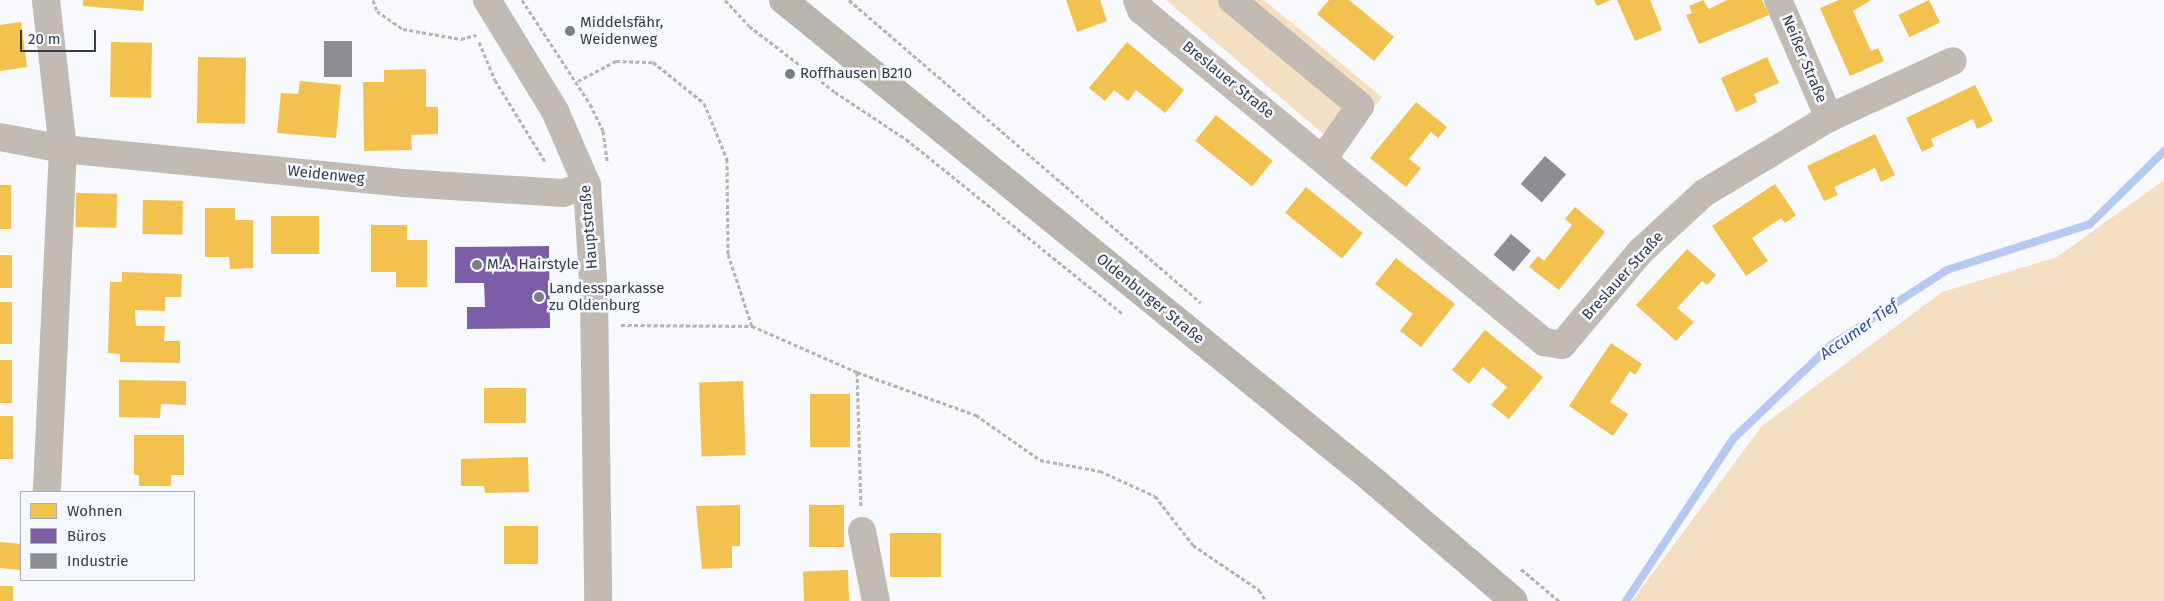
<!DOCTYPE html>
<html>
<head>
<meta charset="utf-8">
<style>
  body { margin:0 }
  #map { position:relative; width:2164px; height:601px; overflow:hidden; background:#f7f9fc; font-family:"Fira Sans",sans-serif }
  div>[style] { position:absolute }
  .green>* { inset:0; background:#f4dfc3 }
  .homes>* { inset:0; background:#f2c14e; transform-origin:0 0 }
  .offices>* { inset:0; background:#7b5ea7 }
  .industry>* { inset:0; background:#8d8d92; transform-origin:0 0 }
  .stream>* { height:8px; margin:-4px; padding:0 4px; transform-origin:4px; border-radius:4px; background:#b5c9f2 }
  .path>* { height:3px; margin-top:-1.5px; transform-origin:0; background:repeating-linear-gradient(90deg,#b7b3af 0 4px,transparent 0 6.5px) }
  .minor>* { height:28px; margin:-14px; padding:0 14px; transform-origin:14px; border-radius:14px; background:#c1bbb4 }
  .major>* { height:28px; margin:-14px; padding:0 14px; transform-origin:14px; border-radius:14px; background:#b9b5ae }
  .dots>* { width:14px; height:14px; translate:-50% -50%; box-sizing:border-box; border:2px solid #f5f8fe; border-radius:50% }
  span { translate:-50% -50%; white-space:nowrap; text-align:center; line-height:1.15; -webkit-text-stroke:5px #f5f8fe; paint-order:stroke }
  .poi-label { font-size:15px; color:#363c48 }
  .left { translate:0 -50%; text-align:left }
  .street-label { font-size:15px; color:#363c48 }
  .water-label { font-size:16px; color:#345296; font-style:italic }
  .legend { position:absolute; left:20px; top:491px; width:175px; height:90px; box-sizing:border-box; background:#f5f8fe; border:1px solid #a9adb5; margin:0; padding:6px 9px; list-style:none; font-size:15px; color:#363c48 }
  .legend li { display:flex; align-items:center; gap:10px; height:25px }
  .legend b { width:25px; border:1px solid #a9adb5 }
  .scale { position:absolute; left:20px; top:30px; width:76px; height:22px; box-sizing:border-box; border:2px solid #363c48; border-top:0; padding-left:6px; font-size:15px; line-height:18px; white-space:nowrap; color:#363c48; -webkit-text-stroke:4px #f5f8fe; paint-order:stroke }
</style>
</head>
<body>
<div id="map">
  <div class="green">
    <div style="clip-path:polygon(1166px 0,1264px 0,1382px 97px,1341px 149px)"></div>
    <div style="clip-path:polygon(2164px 180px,2164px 601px,1632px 601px,1762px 426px,1942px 292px,2057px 257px)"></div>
  </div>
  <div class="homes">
    <div style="clip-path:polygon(83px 0,144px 0,143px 11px,83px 6px)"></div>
    <div style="clip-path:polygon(1066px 0,1100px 0,1107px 21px,1077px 32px)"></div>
    <div style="clip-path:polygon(1329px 0,1349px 0,1394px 37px,1374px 61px,1317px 14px)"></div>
    <div style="clip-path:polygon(1594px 0,1611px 0,1597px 6px)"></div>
    <div style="clip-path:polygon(1617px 0,1650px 0,1662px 30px,1635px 41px)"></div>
    <div style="clip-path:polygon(1703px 0,1709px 9px,1727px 0,1762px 0,1769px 15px,1699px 44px,1686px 15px,1692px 13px,1689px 6px)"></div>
    <div style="clip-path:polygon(1839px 0,1871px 0,1853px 11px,1871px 51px,1878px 48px,1884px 61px,1850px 76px,1820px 8px)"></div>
    <div style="left:1929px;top:0;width:25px;height:34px;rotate:64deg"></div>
    <div style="clip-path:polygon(21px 22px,27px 67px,0 71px,0 25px)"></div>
    <div style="left:111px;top:42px;width:41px;height:55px;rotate:1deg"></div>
    <div style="clip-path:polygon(1127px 42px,1184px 90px,1165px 113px,1136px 90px,1128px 101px,1114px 90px,1105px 101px,1089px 88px)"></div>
    <div style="left:198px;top:57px;width:48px;height:66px;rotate:1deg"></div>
    <div style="clip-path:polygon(1767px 57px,1779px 83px,1754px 94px,1757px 102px,1736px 112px,1721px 78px)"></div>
    <div style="clip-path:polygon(426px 69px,426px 107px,438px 107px,438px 134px,411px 135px,412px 150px,364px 151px,363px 82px,384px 82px,384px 70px)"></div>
    <div style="clip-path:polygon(300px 81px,341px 85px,336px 138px,277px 133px,281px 93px,298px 94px)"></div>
    <div style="clip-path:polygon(1975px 85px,1993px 121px,1977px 129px,1973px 119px,1931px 139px,1934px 146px,1922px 152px,1906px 118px)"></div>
    <div style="clip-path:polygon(1416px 102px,1447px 127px,1438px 138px,1431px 132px,1409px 159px,1421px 168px,1406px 187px,1370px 158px)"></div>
    <div style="left:1216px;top:115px;width:73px;height:33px;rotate:39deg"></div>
    <div style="clip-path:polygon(1875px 134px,1895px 175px,1881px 182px,1875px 168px,1834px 187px,1838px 195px,1824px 201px,1807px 166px)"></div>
    <div style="clip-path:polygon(1775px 184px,1796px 215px,1785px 223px,1781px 218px,1752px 238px,1768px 261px,1746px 276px,1712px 226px)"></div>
    <div style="left:0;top:185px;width:11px;height:44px"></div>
    <div style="left:1306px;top:187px;width:73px;height:33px;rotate:39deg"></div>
    <div style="left:76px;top:193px;width:41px;height:34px;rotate:1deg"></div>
    <div style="left:143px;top:200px;width:40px;height:34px;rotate:1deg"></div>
    <div style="clip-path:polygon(1575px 207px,1605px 232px,1559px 290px,1529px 267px,1538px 256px,1544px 261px,1572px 225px,1565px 219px)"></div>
    <div style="clip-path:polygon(205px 208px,235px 208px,235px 220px,253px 220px,253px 268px,230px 269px,229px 257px,205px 257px)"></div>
    <div style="left:319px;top:216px;width:38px;height:48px;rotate:90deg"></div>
    <div style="clip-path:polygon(371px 225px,407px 225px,407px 240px,427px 240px,427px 287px,396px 287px,396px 272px,371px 272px)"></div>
    <div style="clip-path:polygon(1687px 249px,1716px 275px,1707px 285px,1702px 281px,1677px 308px,1694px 322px,1676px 341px,1636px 305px)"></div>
    <div style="left:0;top:255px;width:12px;height:33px"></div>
    <div style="clip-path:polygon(1396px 258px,1455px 304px,1421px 347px,1400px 331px,1413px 314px,1375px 284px)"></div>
    <div style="clip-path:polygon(122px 272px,182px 274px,181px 297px,165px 297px,165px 311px,135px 310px,136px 326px,165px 326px,164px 341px,180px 341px,180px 363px,120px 362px,120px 354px,108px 353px,110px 282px,122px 282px)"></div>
    <div style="left:0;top:302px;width:12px;height:42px"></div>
    <div style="clip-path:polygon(1485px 330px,1543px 377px,1509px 419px,1491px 405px,1507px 387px,1483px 367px,1469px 384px,1452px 370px)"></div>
    <div style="clip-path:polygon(1611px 343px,1642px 364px,1635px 375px,1630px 371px,1610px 402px,1628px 414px,1613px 436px,1569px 406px)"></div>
    <div style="left:0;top:360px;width:12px;height:43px"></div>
    <div style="clip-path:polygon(119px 380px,186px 381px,186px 405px,161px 404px,160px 418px,119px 417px)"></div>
    <div style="left:743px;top:381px;width:74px;height:44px;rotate:88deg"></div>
    <div style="left:526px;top:388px;width:35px;height:42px;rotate:90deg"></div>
    <div style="left:810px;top:394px;width:40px;height:53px"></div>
    <div style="left:0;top:416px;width:13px;height:43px"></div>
    <div style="clip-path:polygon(134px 435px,184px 435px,184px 475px,171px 475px,171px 486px,139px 486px,139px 475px,134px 475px)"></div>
    <div style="clip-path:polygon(528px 457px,529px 492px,485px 493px,484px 486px,461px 486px,461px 459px)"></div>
    <div style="clip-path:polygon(740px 505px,740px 546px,732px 546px,732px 568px,702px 569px,696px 506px)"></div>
    <div style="left:809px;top:505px;width:35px;height:42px"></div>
    <div style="left:504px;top:526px;width:34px;height:38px"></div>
    <div style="left:890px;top:533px;width:51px;height:44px"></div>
    <div style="clip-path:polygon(0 542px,21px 544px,21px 570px,0 568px)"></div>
    <div style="left:848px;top:570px;width:31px;height:45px;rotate:88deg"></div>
    <div style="left:0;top:586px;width:13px;height:15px"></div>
  </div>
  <div class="offices">
    <div style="clip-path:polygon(549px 246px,550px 328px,467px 329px,467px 307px,485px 307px,484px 283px,455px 283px,455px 247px)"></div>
  </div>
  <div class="industry">
    <div style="left:324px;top:41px;width:28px;height:36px"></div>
    <div style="left:1545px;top:156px;width:28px;height:37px;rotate:41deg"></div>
    <div style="left:1511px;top:234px;width:26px;height:27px;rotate:40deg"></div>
  </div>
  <div class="stream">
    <div style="left:1626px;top:601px;width:196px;rotate:-56.5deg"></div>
    <div style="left:1734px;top:438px;width:134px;rotate:-43.8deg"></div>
    <div style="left:1831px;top:345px;width:138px;rotate:-32.9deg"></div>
    <div style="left:1947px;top:270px;width:150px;rotate:-17.8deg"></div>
    <div style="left:2090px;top:224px;width:104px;rotate:-44.6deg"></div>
  </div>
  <div class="path">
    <div style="left:373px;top:0;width:12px;rotate:70deg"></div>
    <div style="left:377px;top:11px;width:32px;rotate:35deg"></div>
    <div style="left:403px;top:29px;width:59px;rotate:9.8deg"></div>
    <div style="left:461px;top:39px;width:16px;rotate:-15deg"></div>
    <div style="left:522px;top:0;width:124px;rotate:56.8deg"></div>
    <div style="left:590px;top:104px;width:30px;rotate:64deg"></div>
    <div style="left:603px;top:131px;width:30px;rotate:82deg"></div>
    <div style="left:725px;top:0;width:35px;rotate:47deg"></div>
    <div style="left:749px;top:26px;width:108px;rotate:37.5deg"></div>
    <div style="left:835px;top:92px;width:85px;rotate:33.5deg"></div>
    <div style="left:906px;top:139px;width:279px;rotate:38.9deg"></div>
    <div style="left:849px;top:0;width:464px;rotate:40.7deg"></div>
    <div style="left:479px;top:42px;width:41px;rotate:67.2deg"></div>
    <div style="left:495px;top:80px;width:97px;rotate:58.4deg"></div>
    <div style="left:578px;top:81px;width:43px;rotate:-27.8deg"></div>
    <div style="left:616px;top:61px;width:37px;rotate:2deg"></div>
    <div style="left:653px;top:62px;width:65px;rotate:38.8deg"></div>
    <div style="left:704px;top:103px;width:61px;rotate:67.7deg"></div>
    <div style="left:727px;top:159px;width:95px;rotate:89.4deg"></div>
    <div style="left:728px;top:254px;width:76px;rotate:71.6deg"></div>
    <div style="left:621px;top:325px;width:131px;rotate:0.4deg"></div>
    <div style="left:752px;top:326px;width:115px;rotate:23.7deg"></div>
    <div style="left:857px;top:372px;width:127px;rotate:19.9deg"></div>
    <div style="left:976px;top:415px;width:78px;rotate:35.1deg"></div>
    <div style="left:1040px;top:460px;width:61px;rotate:10.4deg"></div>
    <div style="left:1100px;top:471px;width:60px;rotate:24.4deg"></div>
    <div style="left:1155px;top:496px;width:62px;rotate:52.2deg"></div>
    <div style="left:1193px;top:545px;width:80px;rotate:34.3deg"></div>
    <div style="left:1259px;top:590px;width:13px;rotate:58deg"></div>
    <div style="left:857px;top:372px;width:134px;rotate:88.3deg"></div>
    <div style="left:1521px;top:569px;width:50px;rotate:40.1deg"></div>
  </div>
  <div class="minor">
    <div style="left:46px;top:0;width:150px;rotate:83.5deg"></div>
    <div style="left:63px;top:149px;width:343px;rotate:92.7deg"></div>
    <div style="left:487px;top:0;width:130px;rotate:58.5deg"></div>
    <div style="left:555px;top:111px;width:81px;rotate:66.6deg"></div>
    <div style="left:587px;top:185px;width:111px;rotate:86.4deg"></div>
    <div style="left:594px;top:296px;width:305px;rotate:89.2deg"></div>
    <div style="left:1137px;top:0;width:11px;rotate:68deg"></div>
    <div style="left:1141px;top:10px;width:522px;rotate:39.48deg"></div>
    <div style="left:1544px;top:342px;width:18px;rotate:9deg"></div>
    <div style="left:1562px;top:345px;width:123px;rotate:-50deg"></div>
    <div style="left:1641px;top:251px;width:86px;rotate:-42.6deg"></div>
    <div style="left:1704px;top:193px;width:146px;rotate:-31deg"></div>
    <div style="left:1829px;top:118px;width:136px;rotate:-24.7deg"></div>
    <div style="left:1232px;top:0;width:166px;rotate:39.6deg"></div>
    <div style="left:1360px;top:106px;width:63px;rotate:124.7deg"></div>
    <div style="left:1778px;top:0;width:129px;rotate:66.6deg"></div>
    <div style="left:0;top:137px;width:64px;rotate:10.8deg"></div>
    <div style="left:63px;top:149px;width:343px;rotate:5.7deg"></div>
    <div style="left:404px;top:183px;width:159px;rotate:3.6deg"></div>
    <div style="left:563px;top:193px;width:25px;rotate:-18deg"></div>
    <div style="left:862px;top:531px;width:71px;rotate:78.7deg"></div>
  </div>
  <div class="major">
    <div style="left:783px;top:0;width:762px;rotate:39.14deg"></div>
    <div style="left:1374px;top:481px;width:184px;rotate:40.6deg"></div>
  </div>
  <div class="dots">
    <div style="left:570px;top:31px;background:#7a7e87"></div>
    <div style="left:790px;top:74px;background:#7a7e87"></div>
    <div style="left:477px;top:265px;background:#7a7e87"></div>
    <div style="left:539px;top:297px;background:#7a7e87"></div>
  </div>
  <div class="poi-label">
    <span class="left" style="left:580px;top:31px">Middelsfähr,<br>Weidenweg</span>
    <span class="left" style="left:800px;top:74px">Roffhausen B210</span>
    <span class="left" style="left:487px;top:265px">M.A. Hairstyle</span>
    <span class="left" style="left:549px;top:297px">Landessparkasse<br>zu Oldenburg</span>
  </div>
  <div class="street-label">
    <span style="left:1804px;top:59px;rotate:67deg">Neißer Straße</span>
    <span style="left:1228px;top:80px;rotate:39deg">Breslauer Straße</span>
    <span style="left:326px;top:175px;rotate:6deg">Weidenweg</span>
    <span style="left:589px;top:227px;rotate:-95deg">Hauptstraße</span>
    <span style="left:1623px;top:276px;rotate:-48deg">Breslauer Straße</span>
    <span style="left:1150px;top:299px;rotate:39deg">Oldenburger Straße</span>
  </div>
  <div class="water-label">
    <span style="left:1859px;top:330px;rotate:-35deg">Accumer Tief</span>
  </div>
  <ul class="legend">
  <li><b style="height:14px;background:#f2c14e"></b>Wohnen</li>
  <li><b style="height:14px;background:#7b5ea7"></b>Büros</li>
  <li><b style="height:14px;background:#8d8d92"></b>Industrie</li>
  </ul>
  <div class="scale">20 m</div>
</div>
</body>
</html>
